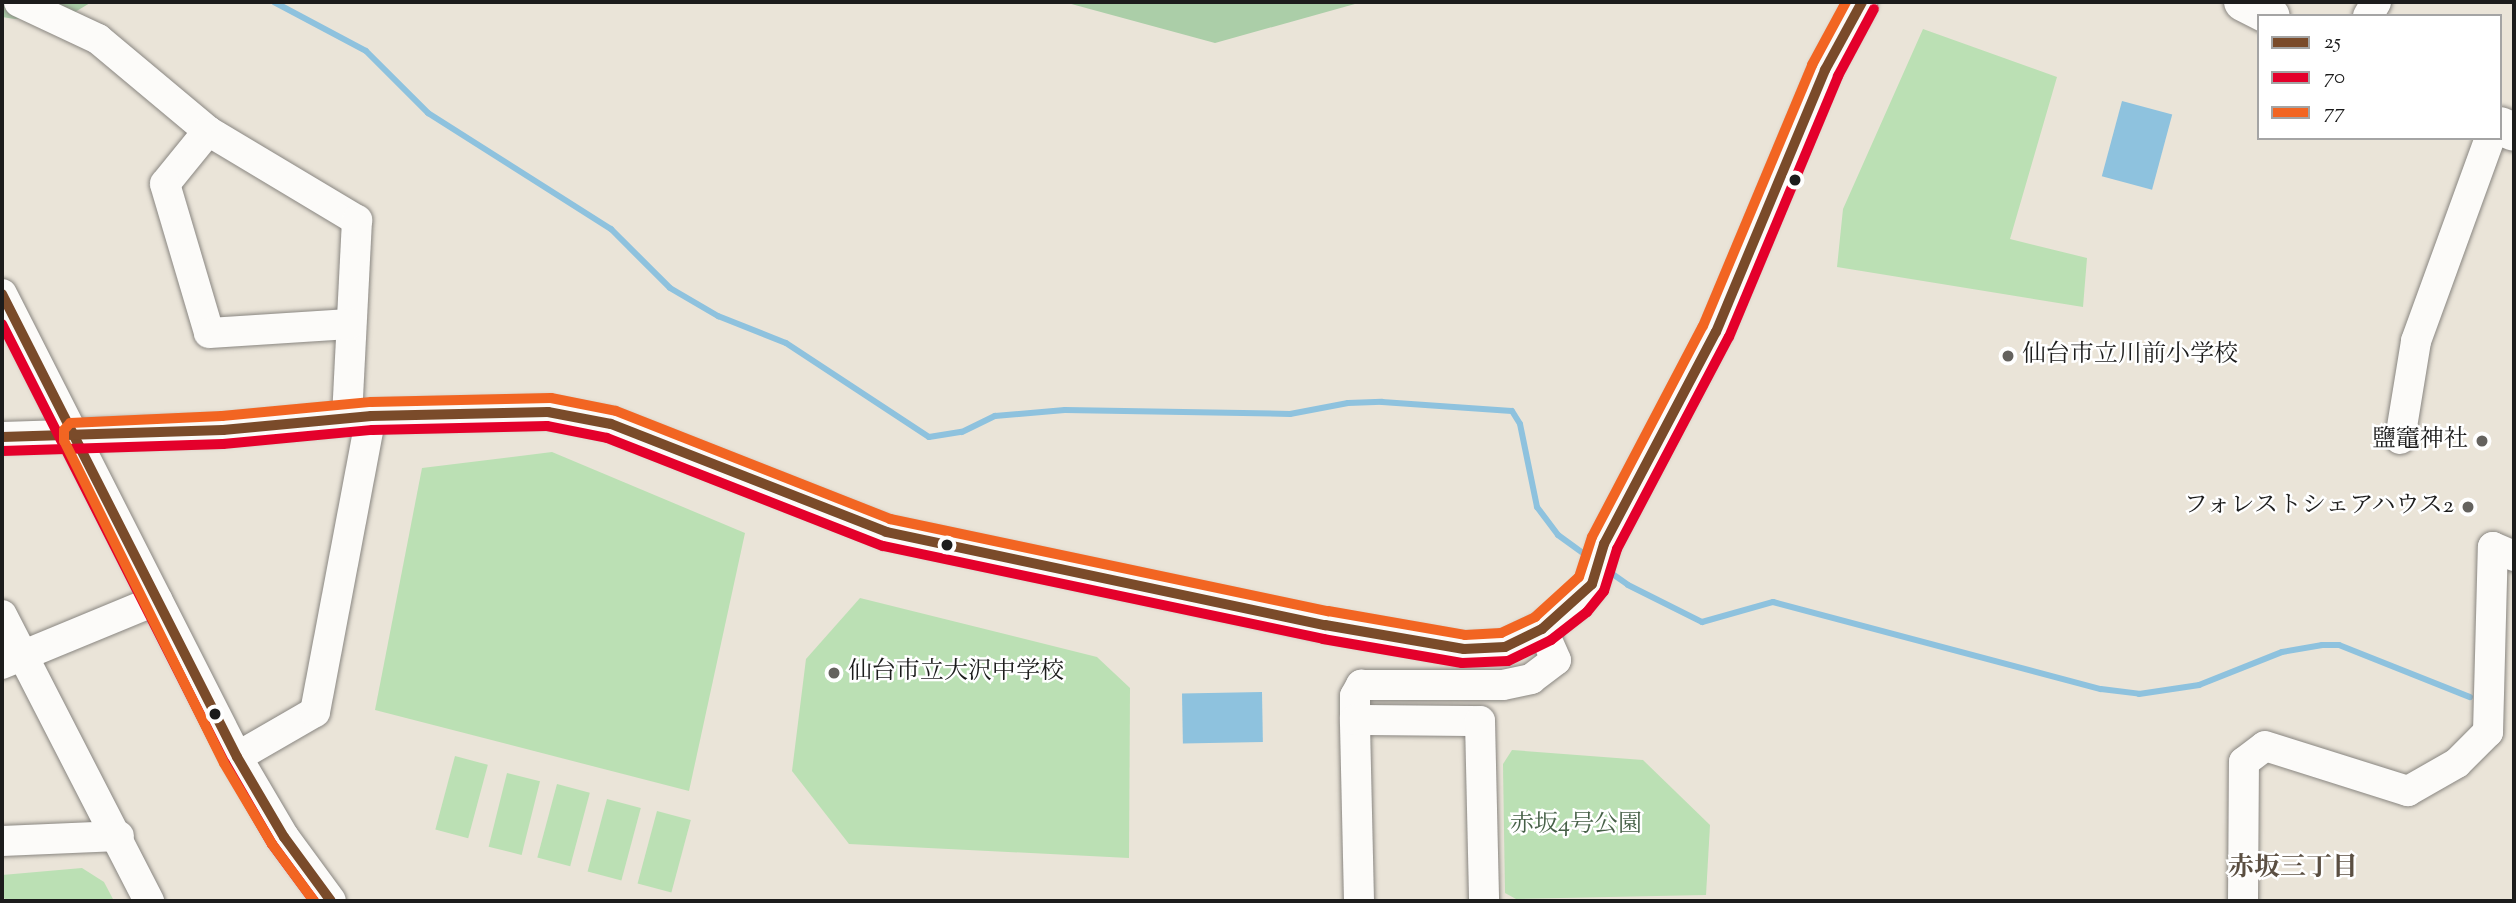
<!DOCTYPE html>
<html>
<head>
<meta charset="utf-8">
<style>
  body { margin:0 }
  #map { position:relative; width:2516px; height:903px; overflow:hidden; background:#eae4d8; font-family:"Sorts Mill Goudy","Noto Serif JP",serif }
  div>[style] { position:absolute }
  .green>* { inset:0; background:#bbe0b4; transform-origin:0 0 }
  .forest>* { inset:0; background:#abcea8 }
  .water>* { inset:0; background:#8ec2de; transform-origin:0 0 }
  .stream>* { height:6px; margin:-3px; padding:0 3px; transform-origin:3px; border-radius:3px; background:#8ec2de }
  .roads { filter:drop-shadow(0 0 2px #898681) drop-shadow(0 0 2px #898681) }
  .minor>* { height:30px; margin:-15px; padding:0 15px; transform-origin:15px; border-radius:15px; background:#fcfbf9 }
  .major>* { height:38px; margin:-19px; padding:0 19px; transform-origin:19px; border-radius:19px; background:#fcfbf9 }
  .bus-1>* { height:10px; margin:-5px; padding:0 5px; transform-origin:5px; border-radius:5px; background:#7a4b2a }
  .bus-2>* { height:10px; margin:-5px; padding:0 5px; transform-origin:5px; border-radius:5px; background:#e4002b }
  .bus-3>* { height:10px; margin:-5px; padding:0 5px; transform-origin:5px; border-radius:5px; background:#f26522 }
  .dots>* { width:19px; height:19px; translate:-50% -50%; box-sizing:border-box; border:4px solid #fff; border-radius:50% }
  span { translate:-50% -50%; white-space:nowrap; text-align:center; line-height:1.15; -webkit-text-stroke:5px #fff; paint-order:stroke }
  .poi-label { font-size:24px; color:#1c1c1c }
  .left { translate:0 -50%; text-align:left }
  .right { translate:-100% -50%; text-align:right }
  .park-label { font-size:24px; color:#466047 }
  .neighbourhood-label { font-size:26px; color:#5b4f42; font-weight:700 }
  .frame { position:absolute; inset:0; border:4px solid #1c1c1c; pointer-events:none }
  .legend { position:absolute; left:2257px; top:14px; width:245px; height:126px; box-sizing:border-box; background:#fff; border:2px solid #a4a4a4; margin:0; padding:9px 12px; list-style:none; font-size:21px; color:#1c1c1c }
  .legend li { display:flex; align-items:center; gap:14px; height:35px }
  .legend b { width:35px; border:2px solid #a4a4a4 }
</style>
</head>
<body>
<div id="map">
  <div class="green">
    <div style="clip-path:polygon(1923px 29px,2057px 77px,2010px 239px,2087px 258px,2083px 307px,1837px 267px,1843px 209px)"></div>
    <div style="clip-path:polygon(552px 452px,745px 533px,689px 791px,375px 710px,422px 468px)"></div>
    <div style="clip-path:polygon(860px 598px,1097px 657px,1130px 688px,1129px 858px,849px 844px,792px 771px,806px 659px)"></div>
    <div style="clip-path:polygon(1512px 750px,1643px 760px,1710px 825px,1706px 895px,1516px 899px,1505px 893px,1503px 764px)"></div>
    <div style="left:455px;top:756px;width:34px;height:76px;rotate:15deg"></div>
    <div style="left:507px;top:773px;width:34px;height:76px;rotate:14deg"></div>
    <div style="left:557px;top:784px;width:34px;height:76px;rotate:15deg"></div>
    <div style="left:607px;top:799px;width:35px;height:75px;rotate:15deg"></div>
    <div style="left:657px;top:811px;width:35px;height:75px;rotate:15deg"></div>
    <div style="clip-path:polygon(82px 868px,104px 882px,114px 901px,7px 901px,2px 896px,2px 875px)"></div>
  </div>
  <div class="forest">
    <div style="clip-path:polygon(2px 2px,89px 2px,90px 3px,70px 15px,15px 19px,2px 17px)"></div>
    <div style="clip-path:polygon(1064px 2px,1362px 2px,1215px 43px)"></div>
  </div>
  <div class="water">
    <div style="left:2122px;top:101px;width:52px;height:78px;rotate:15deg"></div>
    <div style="left:1262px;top:692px;width:50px;height:80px;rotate:89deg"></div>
  </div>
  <div class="stream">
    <div style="left:274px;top:2px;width:104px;rotate:28deg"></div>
    <div style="left:366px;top:51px;width:88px;rotate:45deg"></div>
    <div style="left:428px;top:113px;width:217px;rotate:32.4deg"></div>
    <div style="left:611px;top:229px;width:83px;rotate:45deg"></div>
    <div style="left:670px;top:288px;width:56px;rotate:30.3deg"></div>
    <div style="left:718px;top:316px;width:73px;rotate:21.7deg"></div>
    <div style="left:786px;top:343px;width:171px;rotate:33.3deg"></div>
    <div style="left:929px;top:437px;width:33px;rotate:-9deg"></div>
    <div style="left:962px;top:432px;width:37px;rotate:-26deg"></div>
    <div style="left:995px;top:416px;width:70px;rotate:-4.9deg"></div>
    <div style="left:1065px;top:410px;width:225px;rotate:1deg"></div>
    <div style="left:1290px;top:414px;width:59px;rotate:-10.7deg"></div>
    <div style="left:1348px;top:403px;width:34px;rotate:-2deg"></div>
    <div style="left:1382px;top:402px;width:130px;rotate:4deg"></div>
    <div style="left:1512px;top:411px;width:15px;rotate:58deg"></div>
    <div style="left:1520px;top:424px;width:85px;rotate:78.4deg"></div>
    <div style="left:1537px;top:507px;width:35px;rotate:53deg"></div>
    <div style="left:1558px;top:535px;width:39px;rotate:36deg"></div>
    <div style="left:1604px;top:568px;width:29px;rotate:35deg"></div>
    <div style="left:1628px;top:585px;width:83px;rotate:26.6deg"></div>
    <div style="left:1702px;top:622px;width:74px;rotate:-15.7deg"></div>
    <div style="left:1773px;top:602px;width:339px;rotate:14.9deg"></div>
    <div style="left:2101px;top:689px;width:38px;rotate:7deg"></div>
    <div style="left:2139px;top:694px;width:61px;rotate:-8.5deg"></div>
    <div style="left:2199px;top:685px;width:89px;rotate:-21.7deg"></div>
    <div style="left:2282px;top:652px;width:41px;rotate:-9.9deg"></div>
    <div style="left:2322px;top:645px;width:17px"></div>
    <div style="left:2339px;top:645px;width:141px;rotate:21.7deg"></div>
  </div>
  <div class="roads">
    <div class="minor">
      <div style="left:19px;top:2px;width:87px;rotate:25.1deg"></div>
      <div style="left:98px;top:39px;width:143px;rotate:39.9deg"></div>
      <div style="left:208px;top:131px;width:174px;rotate:30.9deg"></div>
      <div style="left:357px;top:220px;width:198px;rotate:92.9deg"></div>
      <div style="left:2368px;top:16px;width:16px;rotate:-60deg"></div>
      <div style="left:208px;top:131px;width:68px;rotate:129.1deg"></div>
      <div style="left:165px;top:184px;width:155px;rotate:73.5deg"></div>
      <div style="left:209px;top:333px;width:141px;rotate:-3.7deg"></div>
      <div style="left:2px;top:294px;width:519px;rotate:63.09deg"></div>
      <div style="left:237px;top:757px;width:93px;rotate:59.6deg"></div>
      <div style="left:284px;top:837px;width:79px;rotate:53.7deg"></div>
      <div style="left:2px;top:437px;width:221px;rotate:-1.8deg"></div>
      <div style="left:223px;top:430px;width:149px;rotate:-5.4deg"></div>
      <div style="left:371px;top:416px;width:177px;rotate:-1.3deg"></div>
      <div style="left:548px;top:412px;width:64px;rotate:10.8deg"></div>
      <div style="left:611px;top:424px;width:295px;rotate:21.4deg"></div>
      <div style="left:886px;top:532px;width:449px;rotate:12deg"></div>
      <div style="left:1325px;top:625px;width:141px;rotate:9.8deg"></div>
      <div style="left:1464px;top:649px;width:41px;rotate:-2.8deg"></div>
      <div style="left:1505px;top:647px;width:41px;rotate:-25.9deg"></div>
      <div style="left:1542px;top:629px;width:44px;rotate:-37.6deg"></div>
      <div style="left:1577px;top:602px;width:23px;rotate:-50deg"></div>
      <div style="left:1592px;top:584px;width:42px;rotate:-73.3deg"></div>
      <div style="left:1604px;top:544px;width:240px;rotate:-62.2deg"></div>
      <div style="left:1716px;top:332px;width:284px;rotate:-67.4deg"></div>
      <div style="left:1825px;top:70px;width:77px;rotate:-61.4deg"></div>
      <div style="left:2400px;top:439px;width:99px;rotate:-80.7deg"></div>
      <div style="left:2416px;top:341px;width:216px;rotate:-70deg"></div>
      <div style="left:2px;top:615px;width:322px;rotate:62.8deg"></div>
      <div style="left:2px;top:664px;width:168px;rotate:-22.4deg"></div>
      <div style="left:1355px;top:720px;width:24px;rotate:-90deg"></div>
      <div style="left:1355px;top:696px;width:13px;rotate:-61deg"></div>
      <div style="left:1361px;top:685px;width:142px"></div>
      <div style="left:1503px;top:685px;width:29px;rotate:-12deg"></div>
      <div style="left:1531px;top:679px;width:31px;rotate:-37deg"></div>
      <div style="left:1556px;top:660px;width:34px;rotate:-114deg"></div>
      <div style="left:237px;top:757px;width:90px;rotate:-30deg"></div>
      <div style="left:315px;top:712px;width:301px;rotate:-79.3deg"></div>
      <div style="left:2px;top:841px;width:117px;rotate:-2.4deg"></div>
      <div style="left:1359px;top:901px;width:181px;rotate:-91.3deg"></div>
      <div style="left:1355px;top:720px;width:125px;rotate:0.5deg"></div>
      <div style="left:1480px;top:721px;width:180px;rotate:88.7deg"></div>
      <div style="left:2243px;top:901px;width:139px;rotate:-89.6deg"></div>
      <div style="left:2244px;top:762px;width:26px;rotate:-37deg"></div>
      <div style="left:2265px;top:746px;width:150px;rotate:17.5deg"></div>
      <div style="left:2408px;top:791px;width:56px;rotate:-29.7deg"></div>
      <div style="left:2457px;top:763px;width:44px;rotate:-45deg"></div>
      <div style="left:2488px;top:732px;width:185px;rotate:-88.5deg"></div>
      <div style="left:2493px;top:547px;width:23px;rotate:23deg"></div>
    </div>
    <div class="major">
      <div style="left:2243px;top:2px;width:31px;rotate:27deg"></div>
      <div style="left:2500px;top:126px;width:15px;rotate:23deg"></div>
    </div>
  </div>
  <div class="bus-1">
    <div style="left:2px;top:294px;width:519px;rotate:63.09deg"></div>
    <div style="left:237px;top:757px;width:93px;rotate:59.6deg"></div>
    <div style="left:284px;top:837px;width:79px;rotate:53.7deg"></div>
    <div style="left:2px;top:437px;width:221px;rotate:-1.8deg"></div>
    <div style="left:223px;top:430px;width:149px;rotate:-5.4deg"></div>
    <div style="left:371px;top:416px;width:177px;rotate:-1.3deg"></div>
    <div style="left:548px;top:412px;width:64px;rotate:10.8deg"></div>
    <div style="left:611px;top:424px;width:295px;rotate:21.4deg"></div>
    <div style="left:886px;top:532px;width:449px;rotate:12deg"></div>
    <div style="left:1325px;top:625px;width:141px;rotate:9.8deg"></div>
    <div style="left:1464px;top:649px;width:41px;rotate:-2.8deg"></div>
    <div style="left:1505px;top:647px;width:41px;rotate:-25.9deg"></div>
    <div style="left:1542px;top:629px;width:67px;rotate:-42deg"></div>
    <div style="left:1592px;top:584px;width:42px;rotate:-73.3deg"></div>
    <div style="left:1604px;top:544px;width:240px;rotate:-62.2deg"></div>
    <div style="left:1716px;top:332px;width:284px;rotate:-67.4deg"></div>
    <div style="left:1825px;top:70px;width:77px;rotate:-61.4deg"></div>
  </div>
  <div class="bus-2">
    <div style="left:2px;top:324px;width:492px;rotate:63.1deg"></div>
    <div style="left:225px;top:763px;width:94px;rotate:59.9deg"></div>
    <div style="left:272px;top:844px;width:71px;rotate:53.6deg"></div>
    <div style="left:2px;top:451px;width:221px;rotate:-1.8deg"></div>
    <div style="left:223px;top:444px;width:150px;rotate:-5.4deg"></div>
    <div style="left:372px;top:430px;width:175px;rotate:-1.3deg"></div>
    <div style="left:547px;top:426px;width:61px;rotate:11.3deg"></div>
    <div style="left:607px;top:438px;width:296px;rotate:21.4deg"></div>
    <div style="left:883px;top:546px;width:450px;rotate:11.9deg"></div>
    <div style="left:1323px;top:639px;width:141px;rotate:9.8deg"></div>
    <div style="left:1462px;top:663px;width:46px;rotate:-2.5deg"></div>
    <div style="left:1508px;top:661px;width:48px;rotate:-26deg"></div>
    <div style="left:1551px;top:640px;width:46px;rotate:-37.9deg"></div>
    <div style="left:1587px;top:612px;width:27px;rotate:-51deg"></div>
    <div style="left:1604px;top:591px;width:44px;rotate:-72.8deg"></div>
    <div style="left:1617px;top:549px;width:240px;rotate:-62.2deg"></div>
    <div style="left:1729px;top:337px;width:283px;rotate:-67.3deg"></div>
    <div style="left:1838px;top:76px;width:76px;rotate:-61.8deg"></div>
  </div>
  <div class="bus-3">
    <div style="left:314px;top:901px;width:71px;rotate:-126.4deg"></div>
    <div style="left:272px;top:844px;width:94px;rotate:-120.7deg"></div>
    <div style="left:224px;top:763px;width:360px;rotate:-116.4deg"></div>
    <div style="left:64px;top:441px;width:11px;rotate:-90deg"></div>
    <div style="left:64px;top:430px;width:9px;rotate:-49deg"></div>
    <div style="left:70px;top:423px;width:152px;rotate:-2.6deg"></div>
    <div style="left:222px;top:416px;width:150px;rotate:-5.4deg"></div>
    <div style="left:371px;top:402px;width:180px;rotate:-1.3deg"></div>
    <div style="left:551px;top:398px;width:66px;rotate:11.3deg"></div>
    <div style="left:616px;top:411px;width:295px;rotate:21.5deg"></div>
    <div style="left:890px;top:519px;width:448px;rotate:11.9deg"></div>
    <div style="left:1328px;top:611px;width:139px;rotate:9.9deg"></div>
    <div style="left:1465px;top:635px;width:36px;rotate:-3deg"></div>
    <div style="left:1501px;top:633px;width:38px;rotate:-25deg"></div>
    <div style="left:1535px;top:617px;width:59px;rotate:-42.3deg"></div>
    <div style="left:1579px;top:577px;width:42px;rotate:-72deg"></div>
    <div style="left:1592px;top:537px;width:238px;rotate:-62.3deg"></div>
    <div style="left:1703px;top:326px;width:283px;rotate:-67.3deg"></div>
    <div style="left:1812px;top:65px;width:72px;rotate:-61.6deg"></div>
  </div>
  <div class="dots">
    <div style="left:1795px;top:180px;background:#1c1c1c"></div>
    <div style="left:2008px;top:356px;background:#64625e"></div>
    <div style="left:2482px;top:441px;background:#64625e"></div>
    <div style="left:2468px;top:507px;background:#64625e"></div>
    <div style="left:947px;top:545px;background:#1c1c1c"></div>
    <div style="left:834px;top:673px;background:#64625e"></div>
    <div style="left:215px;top:714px;background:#1c1c1c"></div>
  </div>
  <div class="poi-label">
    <span class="left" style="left:2022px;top:356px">仙台市立川前小学校</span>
    <span class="right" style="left:2468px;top:441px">鹽竈神社</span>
    <span class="right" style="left:2454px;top:507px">フォレストシェアハウス2</span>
    <span class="left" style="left:848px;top:673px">仙台市立大沢中学校</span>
  </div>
  <div class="park-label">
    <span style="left:1576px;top:826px">赤坂4号公園</span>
  </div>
  <div class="neighbourhood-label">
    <span style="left:2293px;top:869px">赤坂三丁目</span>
  </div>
  <div class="frame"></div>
  <ul class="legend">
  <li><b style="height:9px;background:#7a4b2a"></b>25</li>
  <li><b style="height:9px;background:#e4002b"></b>70</li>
  <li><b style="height:9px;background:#f26522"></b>77</li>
  </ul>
</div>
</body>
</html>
